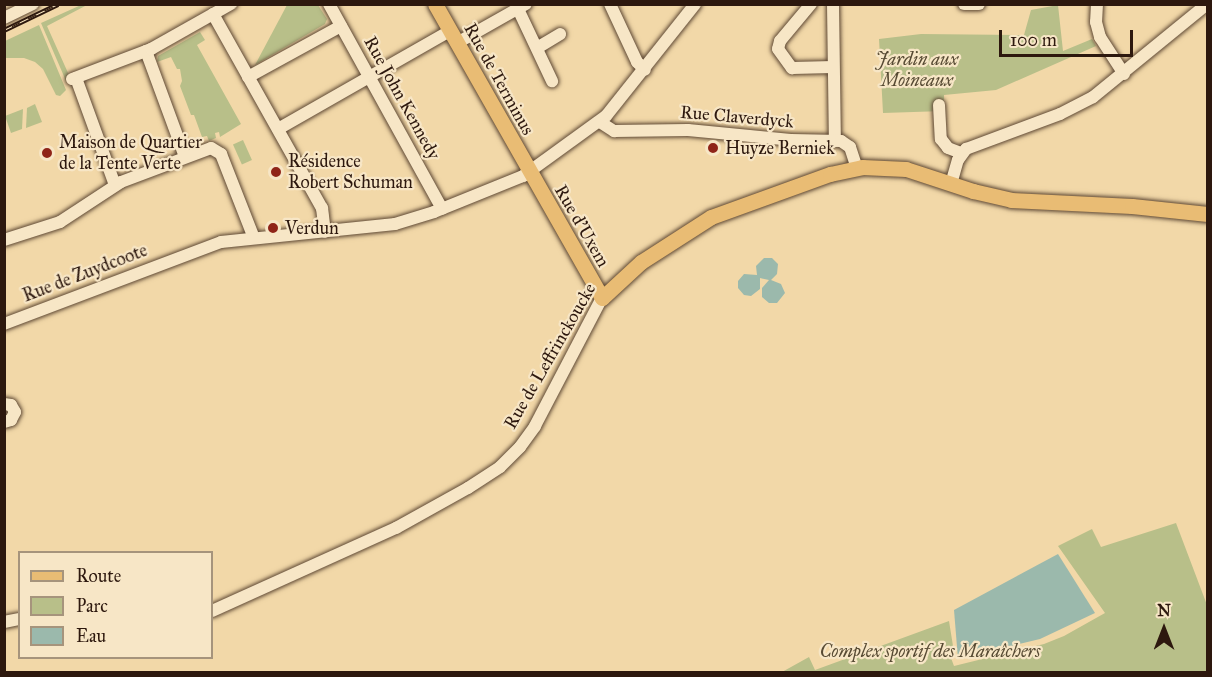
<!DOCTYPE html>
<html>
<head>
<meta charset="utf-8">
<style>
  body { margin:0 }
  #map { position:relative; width:1212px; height:677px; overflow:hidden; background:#f2d8a8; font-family:"IM FELL Great Primer",serif }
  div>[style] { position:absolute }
  .green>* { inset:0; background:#b8bf89; transform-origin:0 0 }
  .water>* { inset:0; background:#9bb9ac }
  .roads { filter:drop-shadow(0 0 2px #5e4834) drop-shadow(0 0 2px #5e4834) }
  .minor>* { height:12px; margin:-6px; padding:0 6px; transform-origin:6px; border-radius:6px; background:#f7e6c6 }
  .major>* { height:15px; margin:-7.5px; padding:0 7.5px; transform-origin:7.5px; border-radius:7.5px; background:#e9bc74 }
  .rail>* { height:5px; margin-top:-2.5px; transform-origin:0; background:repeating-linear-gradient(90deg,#f7e6c6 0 9px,#2d180e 0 18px); box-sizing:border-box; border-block:2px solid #2d180e }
  .dots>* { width:16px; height:16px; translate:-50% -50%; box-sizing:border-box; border:3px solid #f7e6c6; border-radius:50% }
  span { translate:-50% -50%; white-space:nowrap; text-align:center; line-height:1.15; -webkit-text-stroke:4.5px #f7e6c6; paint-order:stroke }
  .park-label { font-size:18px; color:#574a33; font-style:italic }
  .street-label { font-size:18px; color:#2d180e }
  .poi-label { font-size:18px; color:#2d180e }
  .left { translate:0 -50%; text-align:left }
  .frame { position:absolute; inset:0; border:6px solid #2d180e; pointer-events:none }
  .legend { position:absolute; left:18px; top:551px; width:195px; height:108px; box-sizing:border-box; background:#f7e6c6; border:2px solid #a6947c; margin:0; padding:8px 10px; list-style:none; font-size:18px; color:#2d180e }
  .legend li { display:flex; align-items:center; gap:12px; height:30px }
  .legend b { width:30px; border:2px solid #a6947c }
  .north { position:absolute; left:1134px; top:599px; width:60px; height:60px; -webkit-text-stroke:4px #f7e6c6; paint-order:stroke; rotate:0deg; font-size:16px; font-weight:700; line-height:24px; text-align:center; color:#2d180e }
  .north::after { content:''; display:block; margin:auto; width:21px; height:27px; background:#2d180e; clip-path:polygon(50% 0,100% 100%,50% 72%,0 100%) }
  .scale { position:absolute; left:999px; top:30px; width:134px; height:27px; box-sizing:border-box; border:3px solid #2d180e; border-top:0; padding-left:8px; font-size:18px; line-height:21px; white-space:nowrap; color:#2d180e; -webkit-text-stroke:4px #f7e6c6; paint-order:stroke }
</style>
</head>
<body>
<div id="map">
  <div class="green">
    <div style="clip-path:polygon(81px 5px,87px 5px,47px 26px,73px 84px,66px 81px,41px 23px)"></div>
    <div style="clip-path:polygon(287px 5px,318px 5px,327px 19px,325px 24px,255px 65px)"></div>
    <div style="clip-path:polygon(1058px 5px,1063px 51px,1092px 39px,1096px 46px,996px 90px,944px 95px,944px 111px,883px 113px,879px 39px,921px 34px,1024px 35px,1031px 10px)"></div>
    <div style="clip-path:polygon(39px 25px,66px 90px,60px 96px,56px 95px,43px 69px,35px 62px,24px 58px,5px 58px,5px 41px)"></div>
    <div style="clip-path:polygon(200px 32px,205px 40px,197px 45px,241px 124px,220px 137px,219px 132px,215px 133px,216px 138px,209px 141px,207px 136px,202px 137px,194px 115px,191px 115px,180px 86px,182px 81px,180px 69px,177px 69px,171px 57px,157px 62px,158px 56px)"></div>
    <div style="clip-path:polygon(35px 104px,42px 122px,26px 128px,27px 108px)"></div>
    <div style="clip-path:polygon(23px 109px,22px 129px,11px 133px,5px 116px)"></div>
    <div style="left:243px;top:140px;width:22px;height:11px;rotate:66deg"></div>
    <div style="clip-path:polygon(1176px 523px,1207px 605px,1207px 672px,782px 672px,809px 657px,815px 670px,949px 621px,953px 646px,951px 658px,954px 666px,1044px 644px,1064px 636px,1105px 613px,1058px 546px,1092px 529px,1101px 547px)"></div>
  </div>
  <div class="water">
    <div style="clip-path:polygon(764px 258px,772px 258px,778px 264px,777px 274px,771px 280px,781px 284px,785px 293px,777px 303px,769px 303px,762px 297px,762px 288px,769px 280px,760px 278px,760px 289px,751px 296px,744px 295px,738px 288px,738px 281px,744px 274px,757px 275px,756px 266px)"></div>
    <div style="clip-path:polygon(1058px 554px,1095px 613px,1040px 639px,958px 659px,954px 610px)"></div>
  </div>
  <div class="roads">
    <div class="minor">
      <div style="left:329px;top:4px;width:234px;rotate:61.1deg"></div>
      <div style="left:610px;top:4px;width:64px;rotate:65deg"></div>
      <div style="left:637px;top:62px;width:11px;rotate:45deg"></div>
      <div style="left:811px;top:4px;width:48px;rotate:130deg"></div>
      <div style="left:780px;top:41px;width:8px;rotate:104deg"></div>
      <div style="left:778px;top:49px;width:24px;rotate:54deg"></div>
      <div style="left:792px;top:68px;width:41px;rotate:-1.4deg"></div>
      <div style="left:833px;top:4px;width:137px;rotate:89.2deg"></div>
      <div style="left:964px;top:4px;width:15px"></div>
      <div style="left:1097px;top:4px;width:18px;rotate:93deg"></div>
      <div style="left:1096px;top:22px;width:16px;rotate:75deg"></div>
      <div style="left:1100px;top:37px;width:44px;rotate:57deg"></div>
      <div style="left:518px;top:9px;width:80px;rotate:64.7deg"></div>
      <div style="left:213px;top:14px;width:223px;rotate:60.7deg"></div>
      <div style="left:322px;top:208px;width:24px;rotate:83deg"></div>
      <div style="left:4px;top:18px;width:32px;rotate:-26deg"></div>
      <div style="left:457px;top:43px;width:79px;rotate:-29.5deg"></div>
      <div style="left:537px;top:48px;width:27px;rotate:-31deg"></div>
      <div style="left:146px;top:51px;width:113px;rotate:69.8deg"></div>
      <div style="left:248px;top:77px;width:106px;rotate:-28.7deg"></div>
      <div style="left:76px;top:78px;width:114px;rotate:70deg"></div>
      <div style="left:72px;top:79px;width:85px;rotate:-20.8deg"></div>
      <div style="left:151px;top:49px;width:92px;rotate:-29.4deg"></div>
      <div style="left:939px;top:105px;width:34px;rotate:87deg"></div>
      <div style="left:941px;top:139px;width:11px;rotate:52deg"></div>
      <div style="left:948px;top:148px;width:14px;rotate:21deg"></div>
      <div style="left:600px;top:122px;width:17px;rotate:33deg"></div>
      <div style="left:614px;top:131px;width:74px;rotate:-0.8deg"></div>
      <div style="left:688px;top:130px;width:103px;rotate:5.5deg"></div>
      <div style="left:791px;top:140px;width:50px;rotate:1.1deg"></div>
      <div style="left:841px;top:141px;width:11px;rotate:34deg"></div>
      <div style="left:850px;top:147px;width:22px;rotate:72deg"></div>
      <div style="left:278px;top:129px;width:198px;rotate:-29.7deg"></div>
      <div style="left:951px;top:184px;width:25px;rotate:-74deg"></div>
      <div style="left:958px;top:160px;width:14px;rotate:-54deg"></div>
      <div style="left:966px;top:149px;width:100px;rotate:-20.4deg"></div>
      <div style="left:1060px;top:114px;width:37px;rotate:-27deg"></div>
      <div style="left:1093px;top:97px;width:147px;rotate:-39.2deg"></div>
      <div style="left:4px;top:240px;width:59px;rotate:-17.8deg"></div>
      <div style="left:60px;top:222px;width:73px;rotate:-33.3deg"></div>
      <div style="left:121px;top:182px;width:96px;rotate:-20.7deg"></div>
      <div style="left:211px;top:148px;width:12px;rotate:31deg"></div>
      <div style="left:221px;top:154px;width:90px;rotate:68.6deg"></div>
      <div style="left:4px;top:324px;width:232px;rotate:-20.7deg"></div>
      <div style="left:221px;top:242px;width:175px;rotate:-5.9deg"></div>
      <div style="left:395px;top:224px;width:41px;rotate:-17.1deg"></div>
      <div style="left:434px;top:212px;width:96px;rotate:-22deg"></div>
      <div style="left:523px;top:176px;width:102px;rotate:-35.9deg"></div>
      <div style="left:606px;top:116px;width:143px;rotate:-51.5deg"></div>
      <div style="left:4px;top:404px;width:7px;rotate:8deg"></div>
      <div style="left:11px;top:405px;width:8px;rotate:60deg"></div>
      <div style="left:15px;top:412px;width:9px;rotate:117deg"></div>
      <div style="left:11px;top:420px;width:7px;rotate:164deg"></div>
      <div style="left:212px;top:611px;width:202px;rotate:-24.3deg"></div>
      <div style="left:396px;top:528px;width:82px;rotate:-29.1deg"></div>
      <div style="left:468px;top:488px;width:38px;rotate:-33deg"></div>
      <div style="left:500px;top:467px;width:28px;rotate:-45deg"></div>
      <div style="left:520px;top:447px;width:26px;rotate:-54deg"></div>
      <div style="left:535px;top:426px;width:144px;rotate:-62.4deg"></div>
      <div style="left:4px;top:622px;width:16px;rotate:-11deg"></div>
    </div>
    <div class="major">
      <div style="left:435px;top:4px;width:338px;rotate:60.4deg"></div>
      <div style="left:602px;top:298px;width:53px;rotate:-42.7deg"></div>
      <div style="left:641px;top:262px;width:83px;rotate:-32.7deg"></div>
      <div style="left:711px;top:217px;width:127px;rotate:-19.9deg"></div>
      <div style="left:830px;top:174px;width:33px;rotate:-12deg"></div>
      <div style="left:862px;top:167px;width:44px;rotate:2.6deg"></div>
      <div style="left:906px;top:169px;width:71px;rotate:18.2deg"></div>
      <div style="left:973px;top:191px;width:39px;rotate:13deg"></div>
      <div style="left:1011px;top:200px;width:121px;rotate:2.8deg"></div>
      <div style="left:1132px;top:206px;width:76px;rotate:6deg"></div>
    </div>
  </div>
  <div class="rail">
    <div style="left:4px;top:30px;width:60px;rotate:-25.7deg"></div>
  </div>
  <div class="dots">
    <div style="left:713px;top:148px;background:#8f2418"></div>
    <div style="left:47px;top:153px;background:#8f2418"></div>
    <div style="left:276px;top:172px;background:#8f2418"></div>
    <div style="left:273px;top:228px;background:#8f2418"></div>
  </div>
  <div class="park-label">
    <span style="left:917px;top:70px">Jardin aux<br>Moineaux</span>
    <span style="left:930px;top:651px">Complex sportif des Maraîchers</span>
  </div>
  <div class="street-label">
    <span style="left:499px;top:79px;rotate:61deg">Rue de Terminus</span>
    <span style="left:402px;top:98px;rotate:61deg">Rue John Kennedy</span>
    <span style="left:737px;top:117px;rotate:5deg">Rue Claverdyck</span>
    <span style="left:582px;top:226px;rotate:60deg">Rue d'Uxem</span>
    <span style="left:85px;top:273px;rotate:-21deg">Rue de Zuydcoote</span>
    <span style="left:550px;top:356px;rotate:-60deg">Rue de Leffrinckoucke</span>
  </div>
  <div class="poi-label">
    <span class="left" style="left:59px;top:153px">Maison de Quartier<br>de la Tente Verte</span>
    <span class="left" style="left:725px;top:148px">Huyze Berniek</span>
    <span class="left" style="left:288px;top:172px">Résidence<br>Robert Schuman</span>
    <span class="left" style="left:285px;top:228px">Verdun</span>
  </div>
  <div class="frame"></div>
  <ul class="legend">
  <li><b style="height:8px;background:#e9bc74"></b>Route</li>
  <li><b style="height:16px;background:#b8bf89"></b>Parc</li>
  <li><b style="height:16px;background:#9bb9ac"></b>Eau</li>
  </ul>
  <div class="north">N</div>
  <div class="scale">100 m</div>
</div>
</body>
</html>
